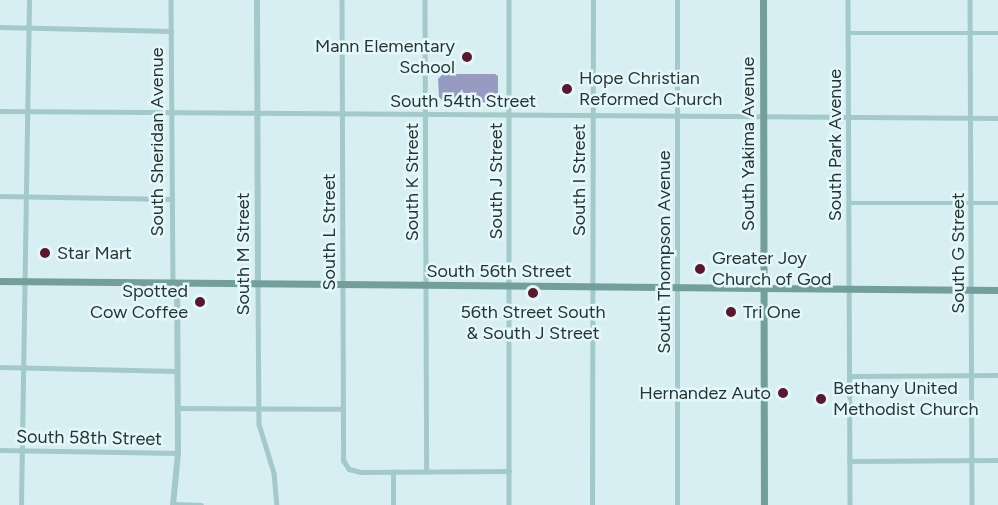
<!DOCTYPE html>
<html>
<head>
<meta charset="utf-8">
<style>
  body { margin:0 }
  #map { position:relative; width:998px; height:505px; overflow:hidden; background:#d7eff2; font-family:Figtree,sans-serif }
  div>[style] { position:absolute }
  .green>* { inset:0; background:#979bc1 }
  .minor>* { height:4.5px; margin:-2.25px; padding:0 2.25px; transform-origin:2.25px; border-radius:2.25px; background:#a3c9ca }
  .tertiary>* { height:6px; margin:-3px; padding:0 3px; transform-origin:3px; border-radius:3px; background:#a3c9ca }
  .secondary>* { height:7px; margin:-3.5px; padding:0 3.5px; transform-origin:3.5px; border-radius:3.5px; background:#749e9b }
  .dots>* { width:16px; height:16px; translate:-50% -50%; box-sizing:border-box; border:3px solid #e4f7fa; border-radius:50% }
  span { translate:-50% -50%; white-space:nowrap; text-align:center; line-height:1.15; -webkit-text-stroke:5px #e4f7fa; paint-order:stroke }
  .poi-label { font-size:18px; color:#253533 }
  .right { translate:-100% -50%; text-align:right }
  .left { translate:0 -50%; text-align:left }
  .street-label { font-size:18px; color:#253533 }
</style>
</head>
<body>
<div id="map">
  <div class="green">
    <div style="clip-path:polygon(443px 74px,495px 74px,498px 76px,498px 99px,493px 103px,443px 101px,439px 97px,438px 79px)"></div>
  </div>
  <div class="minor">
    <div style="left:171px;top:0;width:284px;rotate:89.6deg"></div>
    <div style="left:342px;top:0;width:461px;rotate:89.8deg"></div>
    <div style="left:344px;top:461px;width:9px;rotate:58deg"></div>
    <div style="left:349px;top:469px;width:12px;rotate:14deg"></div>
    <div style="left:361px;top:472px;width:148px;rotate:-0.4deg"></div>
    <div style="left:425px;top:0;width:471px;rotate:89.8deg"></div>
    <div style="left:509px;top:0;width:505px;rotate:90deg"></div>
    <div style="left:848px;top:0;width:505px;rotate:89.77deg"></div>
    <div style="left:970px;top:0;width:505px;rotate:89.77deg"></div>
    <div style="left:0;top:27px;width:171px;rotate:1.3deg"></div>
    <div style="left:848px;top:33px;width:150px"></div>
    <div style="left:0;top:111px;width:998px;rotate:0.4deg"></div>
    <div style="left:0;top:196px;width:171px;rotate:1deg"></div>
    <div style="left:849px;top:203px;width:149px"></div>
    <div style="left:258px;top:286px;width:138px;rotate:89.6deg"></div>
    <div style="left:259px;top:424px;width:51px;rotate:73deg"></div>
    <div style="left:274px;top:473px;width:32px;rotate:85deg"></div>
    <div style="left:0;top:367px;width:177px;rotate:1.3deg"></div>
    <div style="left:850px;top:376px;width:148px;rotate:-0.4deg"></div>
    <div style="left:177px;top:408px;width:165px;rotate:0.3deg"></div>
    <div style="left:0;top:450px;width:178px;rotate:1deg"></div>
    <div style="left:849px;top:461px;width:149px;rotate:-0.4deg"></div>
    <div style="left:173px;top:504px;width:28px;rotate:2deg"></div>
    <div style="left:21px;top:505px;width:505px;rotate:-89.09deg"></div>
    <div style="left:393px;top:505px;width:33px;rotate:-90deg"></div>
    <div style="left:592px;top:505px;width:505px;rotate:-89.89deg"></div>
    <div style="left:677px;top:505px;width:505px;rotate:-90deg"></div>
  </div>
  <div class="tertiary">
    <div style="left:257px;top:0;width:286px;rotate:89.8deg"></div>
    <div style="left:173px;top:505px;width:52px;rotate:-84.5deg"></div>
    <div style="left:178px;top:453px;width:169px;rotate:-90.3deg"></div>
  </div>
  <div class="secondary">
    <div style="left:763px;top:0;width:505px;rotate:89.89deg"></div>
    <div style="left:0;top:281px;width:998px;rotate:0.52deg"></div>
  </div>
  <div class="dots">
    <div style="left:467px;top:57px;background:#581930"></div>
    <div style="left:567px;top:89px;background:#581930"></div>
    <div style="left:45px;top:253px;background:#581930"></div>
    <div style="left:700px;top:269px;background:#581930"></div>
    <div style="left:533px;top:293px;background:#581930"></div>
    <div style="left:200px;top:302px;background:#581930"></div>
    <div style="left:731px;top:312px;background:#581930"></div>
    <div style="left:783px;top:393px;background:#581930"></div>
    <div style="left:821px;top:399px;background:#581930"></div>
  </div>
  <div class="poi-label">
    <span class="right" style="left:455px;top:57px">Mann Elementary<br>School</span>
    <span class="left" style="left:579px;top:89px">Hope Christian<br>Reformed Church</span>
    <span class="left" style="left:57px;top:253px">Star Mart</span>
    <span class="left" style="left:712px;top:269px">Greater Joy<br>Church of God</span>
    <span class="right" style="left:188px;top:302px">Spotted<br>Cow Coffee</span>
    <span class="left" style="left:743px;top:312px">Tri One</span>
    <span style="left:533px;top:323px">56th Street South<br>&amp; South J Street</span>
    <span class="left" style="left:833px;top:399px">Bethany United<br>Methodist Church</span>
    <span class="right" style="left:771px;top:393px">Hernandez Auto</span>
  </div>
  <div class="street-label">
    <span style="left:463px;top:101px">South 54th Street</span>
    <span style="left:157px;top:142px;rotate:-90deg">South Sheridan Avenue</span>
    <span style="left:748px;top:144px;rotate:-90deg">South Yakima Avenue</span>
    <span style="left:835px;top:145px;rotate:-90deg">South Park Avenue</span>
    <span style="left:579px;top:180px;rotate:-90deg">South I Street</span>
    <span style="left:496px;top:181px;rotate:-90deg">South J Street</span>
    <span style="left:412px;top:182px;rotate:-90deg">South K Street</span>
    <span style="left:329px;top:232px;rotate:-90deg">South L Street</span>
    <span style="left:664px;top:252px;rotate:-90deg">South Thompson Avenue</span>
    <span style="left:958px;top:253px;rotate:-90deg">South G Street</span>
    <span style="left:243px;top:254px;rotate:-90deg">South M Street</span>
    <span style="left:499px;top:271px">South 56th Street</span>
    <span style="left:89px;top:438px;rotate:1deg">South 58th Street</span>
  </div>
</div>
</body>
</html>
